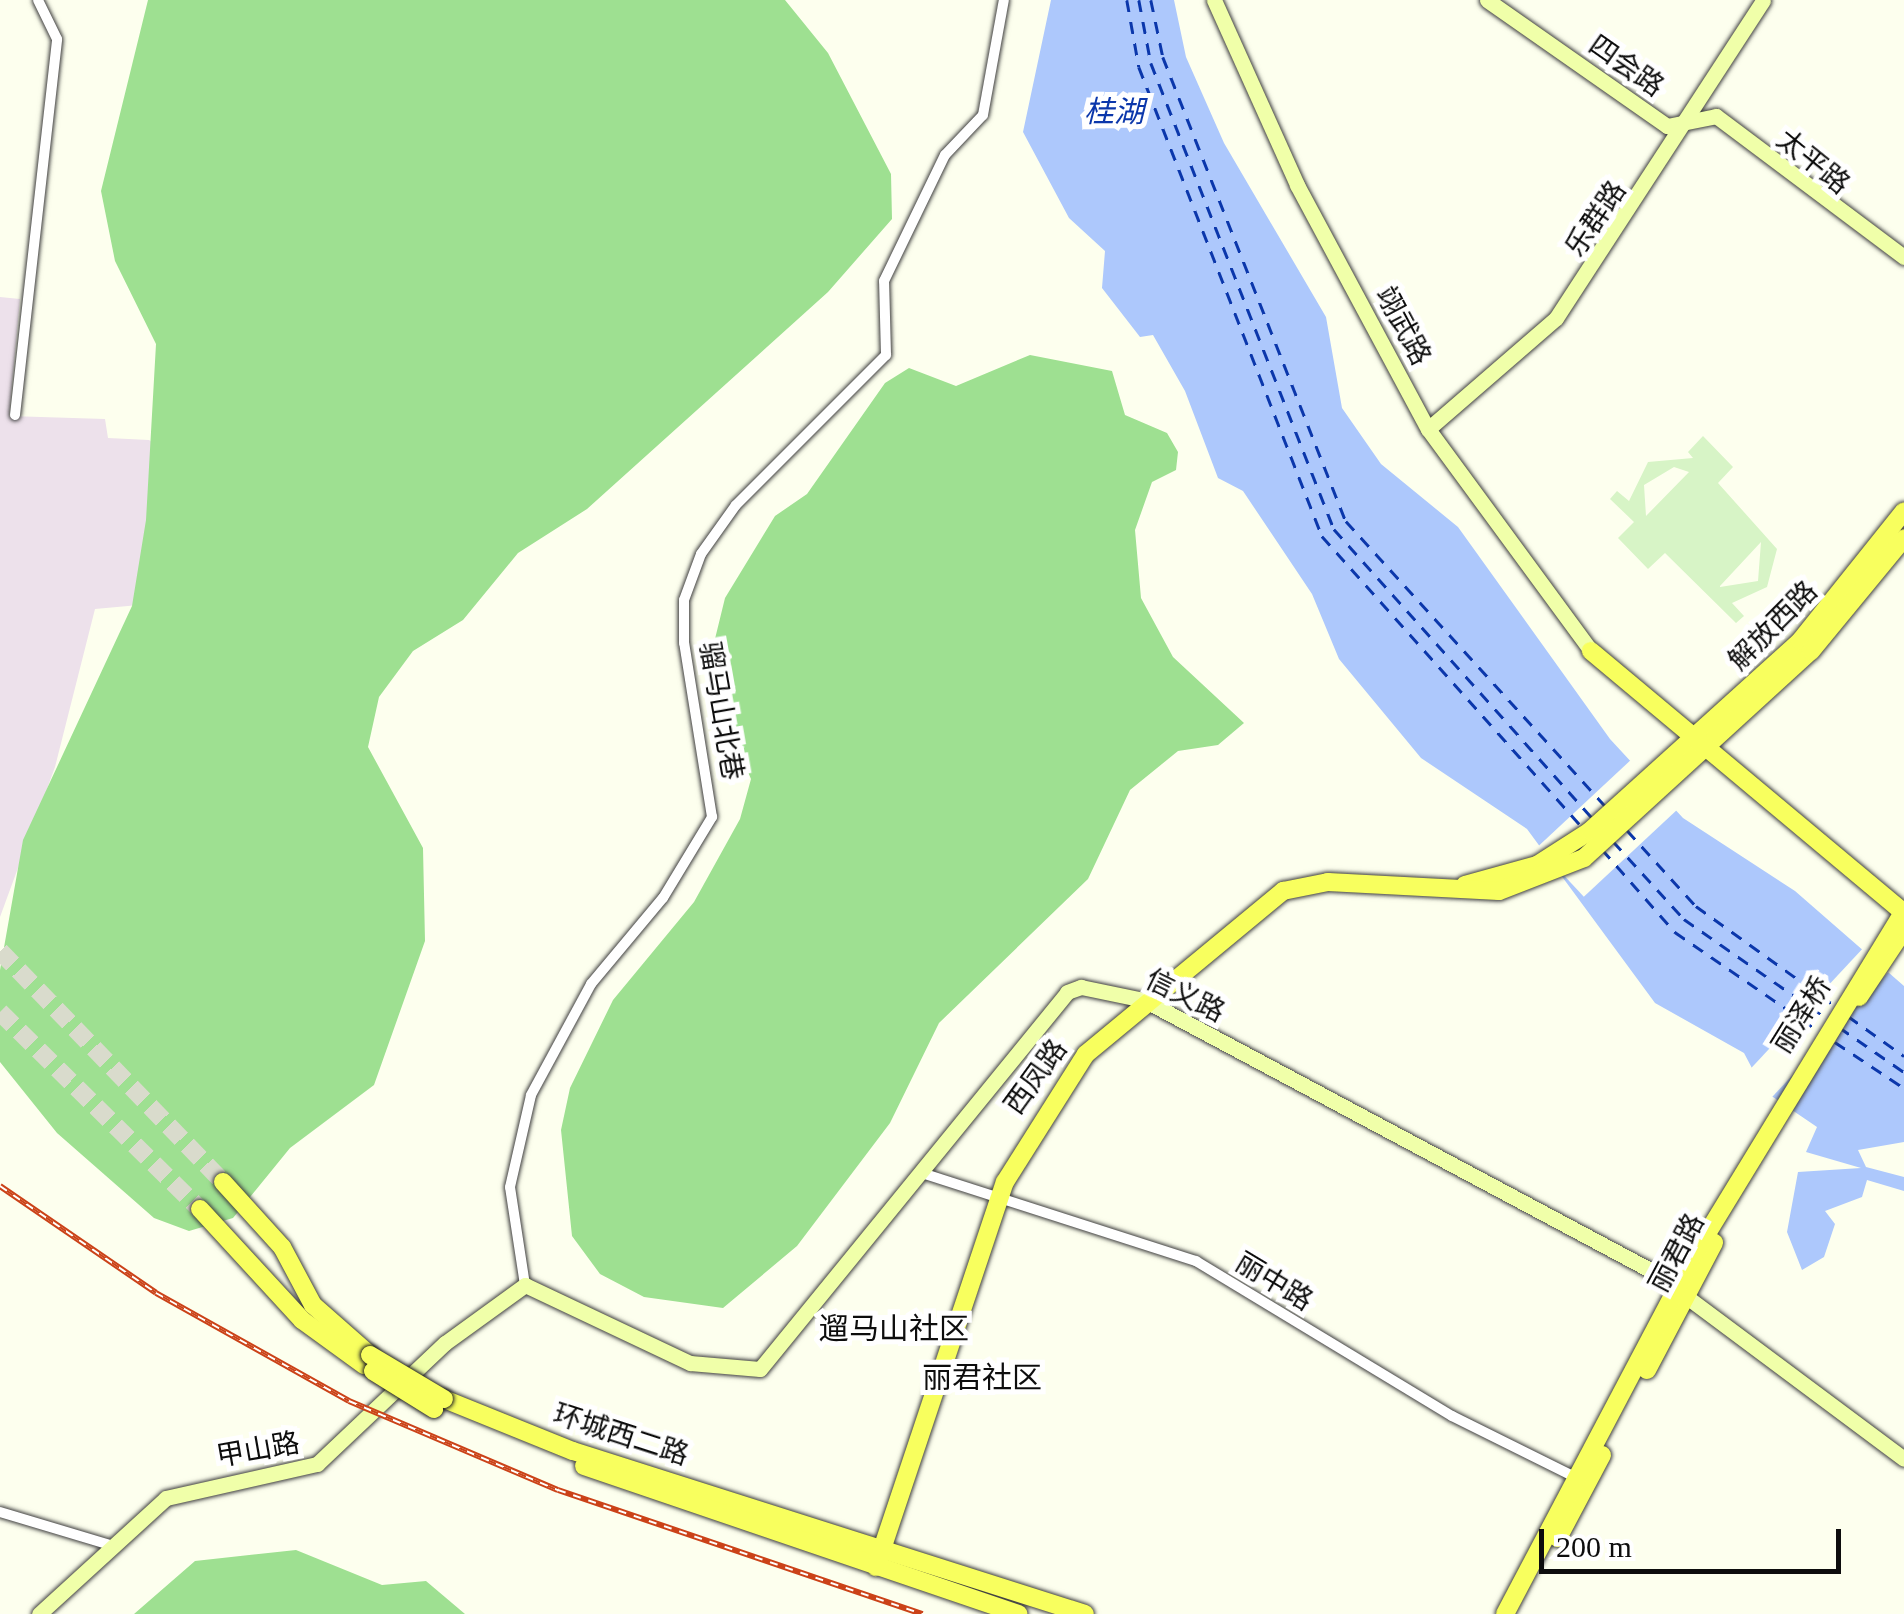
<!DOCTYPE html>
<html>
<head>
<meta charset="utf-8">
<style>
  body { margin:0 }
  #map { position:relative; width:1904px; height:1614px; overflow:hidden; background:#fdffee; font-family:"Times New Roman","Noto Sans SC",serif }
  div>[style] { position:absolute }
  .industrial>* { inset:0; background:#ede1eb }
  .forest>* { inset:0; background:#9ee091 }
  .pitch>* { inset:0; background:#d7f4c6 }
  .water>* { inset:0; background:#adc8fc }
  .pier>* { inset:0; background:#fdffee; transform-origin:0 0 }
  .ferry>* { height:2.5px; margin-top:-1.25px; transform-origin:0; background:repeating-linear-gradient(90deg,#0b37ab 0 12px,transparent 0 22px) }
  .primary-tunnel>* { height:18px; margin-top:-9px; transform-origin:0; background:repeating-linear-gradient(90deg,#d9dbcc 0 18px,transparent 0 27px) }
  .roads { filter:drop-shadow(0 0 2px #404040) drop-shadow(0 0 2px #404040) }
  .street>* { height:10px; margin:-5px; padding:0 5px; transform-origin:5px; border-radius:5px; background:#fff }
  .secondary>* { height:15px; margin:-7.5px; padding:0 7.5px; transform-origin:7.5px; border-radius:7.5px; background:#f0ffa9 }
  .primary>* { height:18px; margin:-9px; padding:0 9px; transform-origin:9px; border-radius:9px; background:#f8ff5e }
  .rail>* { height:6px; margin-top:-3px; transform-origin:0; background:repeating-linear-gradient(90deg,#fff 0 8px,#cb4218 0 16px); box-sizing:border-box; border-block:2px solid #cb4218 }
  .bridges { filter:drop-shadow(0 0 2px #1e1e1e) drop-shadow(0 0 2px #1e1e1e) }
  .primary-bridge>* { height:18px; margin:-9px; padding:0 9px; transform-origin:9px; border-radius:9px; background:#f8ff5e }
  span { translate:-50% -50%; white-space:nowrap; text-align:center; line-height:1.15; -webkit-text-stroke:10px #fff; paint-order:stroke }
  .street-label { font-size:28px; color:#0d0d0d }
  .water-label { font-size:30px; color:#0b37ab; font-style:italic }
  .neighbourhood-label { font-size:30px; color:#0d0d0d }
  .scale { position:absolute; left:1539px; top:1529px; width:302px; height:45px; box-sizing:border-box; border:5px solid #0d0d0d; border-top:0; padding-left:12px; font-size:30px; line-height:35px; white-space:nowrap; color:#0d0d0d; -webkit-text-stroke:8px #fff; paint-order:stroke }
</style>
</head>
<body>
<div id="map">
  <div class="industrial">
    <div style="clip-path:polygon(0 297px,20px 299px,9px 416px,105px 419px,108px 438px,149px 440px,168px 453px,150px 604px,95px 609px,55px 767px,0 917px)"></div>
  </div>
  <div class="forest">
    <div style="clip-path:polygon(148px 0,785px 0,828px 53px,891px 174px,892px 219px,828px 292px,587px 509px,518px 553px,463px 620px,413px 651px,379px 697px,368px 747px,423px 848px,425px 941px,374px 1085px,290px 1148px,233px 1218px,189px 1231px,154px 1218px,57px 1133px,0 1062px,0 970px,23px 840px,132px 606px,146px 520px,156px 344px,115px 261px,101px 191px)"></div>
    <div style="clip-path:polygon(1030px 355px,1112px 371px,1125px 415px,1167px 433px,1178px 452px,1176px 470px,1152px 482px,1135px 530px,1141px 598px,1173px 657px,1244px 723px,1218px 745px,1178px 751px,1130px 790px,1088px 879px,939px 1023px,890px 1123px,797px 1246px,723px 1308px,644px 1297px,600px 1274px,572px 1236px,561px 1130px,570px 1088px,613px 1000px,694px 902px,740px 819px,751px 779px,715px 695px,713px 647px,725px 598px,775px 516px,807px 494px,885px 383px,909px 368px,956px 386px)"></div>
    <div style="clip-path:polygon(296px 1550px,382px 1585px,426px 1581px,465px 1614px,134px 1614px,195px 1561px)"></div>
  </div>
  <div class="pitch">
    <div style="clip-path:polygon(evenodd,1703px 436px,1733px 467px,1718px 483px,1777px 549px,1767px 587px,1732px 603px,1744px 616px,1736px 623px,1665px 553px,1648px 569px,1618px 538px,1634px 522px,1610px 499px,1617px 491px,1629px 501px,1648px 462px,1693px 458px,1688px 452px,1703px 436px,1674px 467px,1689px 472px,1646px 516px,1644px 485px,1674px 467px,1703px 436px,1761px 542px,1758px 581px,1720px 587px,1720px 586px,1761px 542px)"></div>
  </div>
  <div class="water">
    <div style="clip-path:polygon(1051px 0,1174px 0,1186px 57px,1224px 143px,1326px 317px,1342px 408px,1381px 464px,1458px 527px,1610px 739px,1683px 818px,1795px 891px,1904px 986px,1904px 1142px,1858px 1150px,1866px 1167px,1904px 1177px,1904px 1191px,1867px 1180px,1862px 1197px,1825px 1211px,1835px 1224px,1824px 1257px,1802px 1270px,1787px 1232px,1798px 1172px,1861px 1168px,1806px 1152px,1817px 1127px,1764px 1091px,1744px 1053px,1655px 1003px,1527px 829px,1421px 758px,1339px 659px,1312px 594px,1243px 491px,1218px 478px,1185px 391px,1153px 335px,1140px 337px,1102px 288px,1105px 251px,1069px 218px,1023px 132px)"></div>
  </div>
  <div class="pier">
    <div style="left:1634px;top:757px;width:68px;height:132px;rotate:47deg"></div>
    <div style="left:1866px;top:945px;width:35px;height:184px;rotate:43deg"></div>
  </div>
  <div class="ferry">
    <div style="left:1127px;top:0;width:68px;rotate:79.8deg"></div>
    <div style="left:1139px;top:67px;width:503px;rotate:68.68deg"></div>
    <div style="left:1322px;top:536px;width:392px;rotate:48.2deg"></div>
    <div style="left:1139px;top:0;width:64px;rotate:79.2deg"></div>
    <div style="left:1151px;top:63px;width:501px;rotate:68.56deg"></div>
    <div style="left:1334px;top:529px;width:390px;rotate:48.2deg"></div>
    <div style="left:1151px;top:0;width:58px;rotate:78.1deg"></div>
    <div style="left:1163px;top:57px;width:499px;rotate:68.5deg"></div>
    <div style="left:1346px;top:521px;width:385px;rotate:47.7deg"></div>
    <div style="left:1627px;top:830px;width:103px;rotate:47.8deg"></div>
    <div style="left:1696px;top:906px;width:175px;rotate:35.7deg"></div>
    <div style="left:1613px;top:841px;width:105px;rotate:47.7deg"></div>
    <div style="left:1684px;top:919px;width:177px;rotate:34.9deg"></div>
    <div style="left:1602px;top:849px;width:111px;rotate:48.7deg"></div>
    <div style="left:1675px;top:932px;width:176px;rotate:34.6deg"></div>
    <div style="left:1848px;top:1016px;width:69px;rotate:35.5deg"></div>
    <div style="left:1839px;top:1027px;width:79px;rotate:34.7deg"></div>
    <div style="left:1835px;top:1042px;width:83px;rotate:33.7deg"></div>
  </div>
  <div class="primary-tunnel">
    <div style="left:0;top:951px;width:321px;rotate:46deg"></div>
    <div style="left:0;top:1012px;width:281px;rotate:44.6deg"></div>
  </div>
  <div class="roads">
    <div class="street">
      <div style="left:15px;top:415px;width:378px;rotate:-83.6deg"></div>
      <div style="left:57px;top:39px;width:43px;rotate:-116deg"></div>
      <div style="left:925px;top:1174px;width:285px;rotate:17.8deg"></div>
      <div style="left:1196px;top:1261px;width:299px;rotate:31.2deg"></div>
      <div style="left:1452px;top:1416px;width:140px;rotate:26.4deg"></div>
      <div style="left:525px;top:1285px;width:99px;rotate:-98.7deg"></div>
      <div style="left:510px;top:1187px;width:94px;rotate:-77.1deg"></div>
      <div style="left:531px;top:1095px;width:126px;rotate:-61.6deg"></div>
      <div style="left:591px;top:984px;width:112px;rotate:-50.1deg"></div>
      <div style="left:663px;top:898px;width:95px;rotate:-58.8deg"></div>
      <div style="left:712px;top:817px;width:176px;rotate:-99.1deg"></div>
      <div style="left:684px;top:643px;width:43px;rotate:-90deg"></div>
      <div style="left:684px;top:600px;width:49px;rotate:-69.7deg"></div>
      <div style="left:701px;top:554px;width:60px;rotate:-54.5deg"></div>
      <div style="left:736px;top:505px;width:212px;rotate:-45deg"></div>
      <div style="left:886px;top:355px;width:74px;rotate:-91.5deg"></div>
      <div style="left:884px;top:281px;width:140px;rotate:-64.2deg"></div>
      <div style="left:945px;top:155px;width:55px;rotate:-46.5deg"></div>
      <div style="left:983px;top:115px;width:117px;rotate:-79.7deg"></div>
      <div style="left:0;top:1512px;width:115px;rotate:16.7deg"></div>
    </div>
    <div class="secondary">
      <div style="left:1214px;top:0;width:203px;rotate:65.8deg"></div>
      <div style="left:1297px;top:185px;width:277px;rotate:61.8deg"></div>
      <div style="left:1428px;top:429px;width:275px;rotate:53.7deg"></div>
      <div style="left:1487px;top:0;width:220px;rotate:35deg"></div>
      <div style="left:1667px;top:126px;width:50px;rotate:-11.5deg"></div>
      <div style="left:1716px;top:116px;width:235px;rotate:36.9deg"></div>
      <div style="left:1428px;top:429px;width:169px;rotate:-40.9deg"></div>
      <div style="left:1556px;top:318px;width:379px;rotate:-56.9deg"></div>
      <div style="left:39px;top:1614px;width:172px;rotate:-42.4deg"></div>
      <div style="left:166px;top:1498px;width:155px;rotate:-12.7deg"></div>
      <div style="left:317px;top:1464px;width:176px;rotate:-43.4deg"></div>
      <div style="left:445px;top:1343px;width:99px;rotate:-35.9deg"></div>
      <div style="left:525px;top:1285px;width:183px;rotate:25.3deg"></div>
      <div style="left:690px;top:1363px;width:70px;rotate:4.9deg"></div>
      <div style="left:760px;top:1369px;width:486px;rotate:-50.8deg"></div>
      <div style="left:1067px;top:992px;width:15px;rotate:-20deg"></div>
      <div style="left:1081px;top:987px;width:64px;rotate:11.7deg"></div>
      <div style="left:1144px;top:1000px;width:576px;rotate:28.08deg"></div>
      <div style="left:1652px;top:1271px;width:314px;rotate:36.7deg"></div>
    </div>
    <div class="primary">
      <div style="left:1465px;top:885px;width:75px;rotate:-15.5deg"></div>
      <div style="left:1537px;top:865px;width:63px;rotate:-32.7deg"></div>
      <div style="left:1590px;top:831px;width:283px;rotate:-42.1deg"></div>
      <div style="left:1800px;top:641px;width:166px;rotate:-51.3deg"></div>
      <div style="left:1859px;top:997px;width:79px;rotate:-56.3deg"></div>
      <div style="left:223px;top:1182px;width:88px;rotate:47.8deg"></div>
      <div style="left:282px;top:1247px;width:66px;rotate:61.9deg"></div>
      <div style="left:313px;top:1305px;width:76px;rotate:41.3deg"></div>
      <div style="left:200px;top:1209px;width:151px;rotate:47.4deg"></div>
      <div style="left:302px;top:1320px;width:77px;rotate:36deg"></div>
      <div style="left:1647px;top:1370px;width:144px;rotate:-62.2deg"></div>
      <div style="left:444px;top:1399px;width:139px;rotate:22deg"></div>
      <div style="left:573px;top:1451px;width:537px;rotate:17.66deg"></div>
      <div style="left:584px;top:1466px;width:459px;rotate:18.8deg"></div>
      <div style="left:1558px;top:1538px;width:94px;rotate:-62.1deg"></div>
      <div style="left:876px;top:1567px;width:406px;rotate:-71.5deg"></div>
      <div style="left:1005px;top:1182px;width:151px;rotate:-57.7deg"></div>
      <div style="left:1086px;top:1054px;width:256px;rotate:-39.6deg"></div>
      <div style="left:1283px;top:891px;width:46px;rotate:-11.3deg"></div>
      <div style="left:1328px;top:882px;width:171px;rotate:3deg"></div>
      <div style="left:1499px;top:891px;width:91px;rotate:-21.2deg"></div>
      <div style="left:1584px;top:858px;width:307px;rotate:-42.4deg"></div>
      <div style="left:1811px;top:651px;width:146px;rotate:-50.5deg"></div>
      <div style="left:1505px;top:1614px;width:406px;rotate:-62.2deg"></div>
      <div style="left:1694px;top:1255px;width:402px;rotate:-58.6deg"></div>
      <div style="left:1903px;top:912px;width:407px;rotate:-140.1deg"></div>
    </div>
  </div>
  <div class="rail">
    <div style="left:0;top:1186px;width:189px;rotate:34.4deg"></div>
    <div style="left:156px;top:1293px;width:221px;rotate:29.2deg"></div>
    <div style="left:349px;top:1401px;width:227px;rotate:23.1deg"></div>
    <div style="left:558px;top:1490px;width:385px;rotate:18.8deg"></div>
  </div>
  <div class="bridges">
    <div class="primary-bridge">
      <div style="left:370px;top:1355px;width:86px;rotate:30.7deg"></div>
      <div style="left:373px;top:1371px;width:72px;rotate:31.9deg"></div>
    </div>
  </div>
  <div class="street-label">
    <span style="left:1626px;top:66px;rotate:35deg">四会路</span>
    <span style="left:1813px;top:162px;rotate:39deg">太平路</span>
    <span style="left:1596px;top:219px;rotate:-56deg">乐群路</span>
    <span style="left:1403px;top:326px;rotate:62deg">翊武路</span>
    <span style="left:1773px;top:626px;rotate:-45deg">解放西路</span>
    <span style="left:721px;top:711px;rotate:80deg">骝马山北巷</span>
    <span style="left:1185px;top:996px;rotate:26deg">信义路</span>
    <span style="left:1802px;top:1015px;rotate:-58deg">丽泽桥</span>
    <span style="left:1036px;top:1077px;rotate:-54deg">西凤路</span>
    <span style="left:1677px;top:1253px;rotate:-62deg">丽君路</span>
    <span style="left:1274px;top:1282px;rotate:31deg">丽中路</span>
    <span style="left:621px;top:1435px;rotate:18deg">环城西二路</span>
    <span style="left:258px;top:1450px;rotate:-10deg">甲山路</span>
  </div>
  <div class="water-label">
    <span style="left:1114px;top:112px">桂湖</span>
  </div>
  <div class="neighbourhood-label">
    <span style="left:894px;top:1329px">遛马山社区</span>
    <span style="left:982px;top:1378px">丽君社区</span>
  </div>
  <div class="scale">200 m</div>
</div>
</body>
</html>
